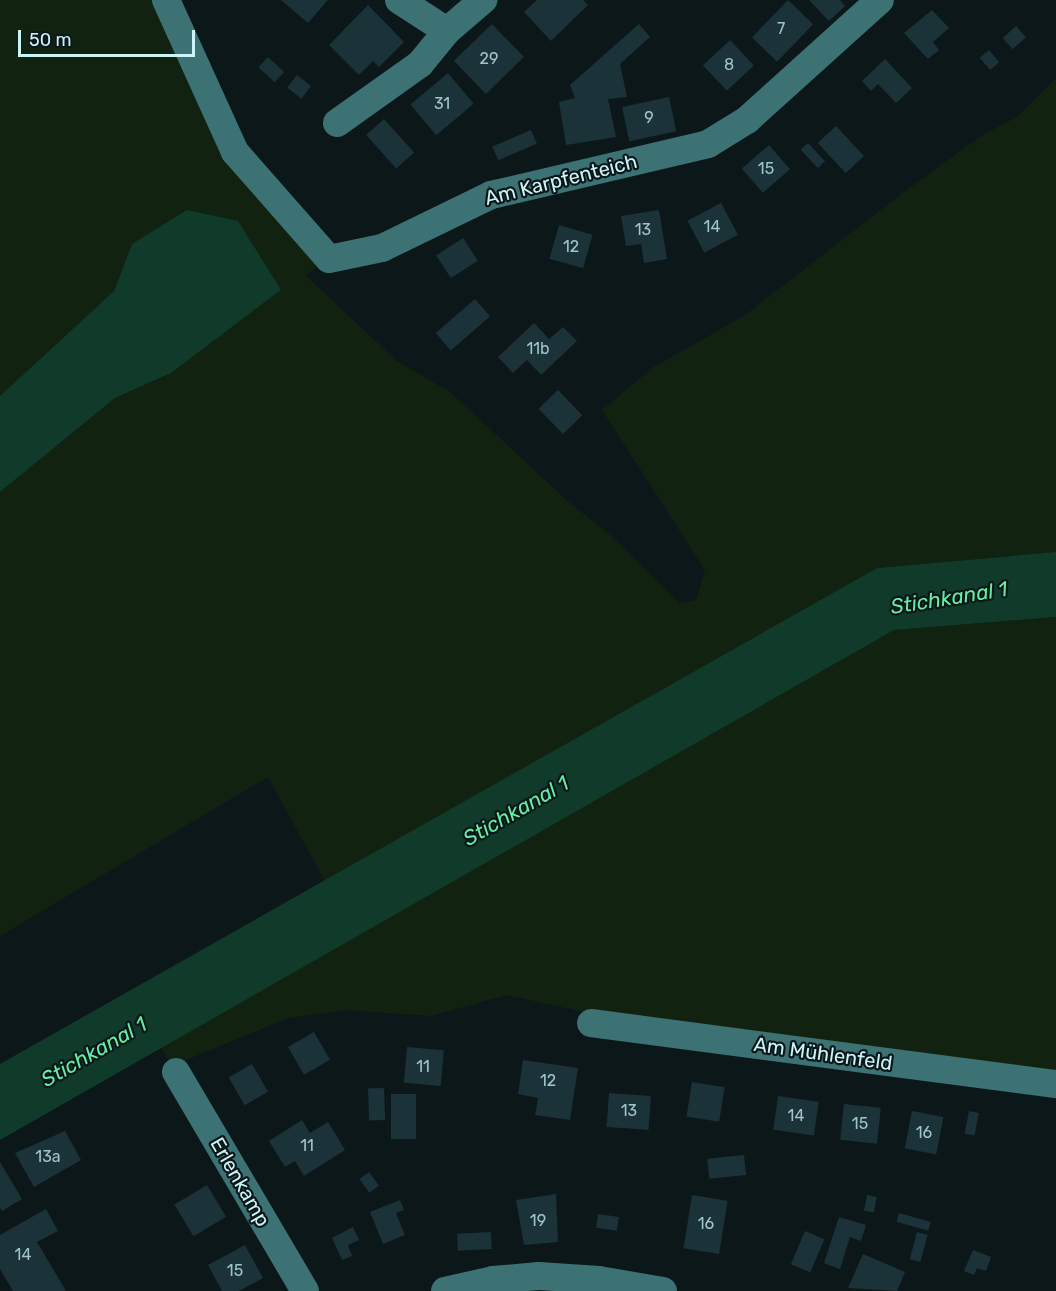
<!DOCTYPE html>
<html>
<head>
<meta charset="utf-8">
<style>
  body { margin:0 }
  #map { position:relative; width:1056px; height:1291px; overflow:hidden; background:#0c171a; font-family:Rubik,sans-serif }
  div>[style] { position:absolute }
  .green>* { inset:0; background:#112310 }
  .water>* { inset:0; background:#103a2a }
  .building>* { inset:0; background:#1b3238; transform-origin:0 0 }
  .minor>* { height:28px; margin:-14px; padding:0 14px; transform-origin:14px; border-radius:14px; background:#3c7274 }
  span { translate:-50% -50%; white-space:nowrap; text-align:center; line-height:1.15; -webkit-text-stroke:4.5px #0c171a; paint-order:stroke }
  .number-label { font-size:16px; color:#9fc4c9 }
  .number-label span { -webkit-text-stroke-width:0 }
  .street-label { font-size:20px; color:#cbf4f9 }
  .water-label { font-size:21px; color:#64eea4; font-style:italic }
  .scale { position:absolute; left:18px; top:30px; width:177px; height:27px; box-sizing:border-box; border:3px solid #cbf4f9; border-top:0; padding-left:8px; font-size:18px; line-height:21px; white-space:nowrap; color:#cbf4f9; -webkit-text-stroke:4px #0c171a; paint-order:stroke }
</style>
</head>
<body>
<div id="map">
  <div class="green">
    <div style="clip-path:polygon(0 0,158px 0,188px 62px,325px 262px,305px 275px,397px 361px,450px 392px,571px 504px,606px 531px,680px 603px,696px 600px,705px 570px,602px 410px,652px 368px,744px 316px,904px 192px,984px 134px,1017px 117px,1056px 78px,1056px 552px,877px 568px,325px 881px,268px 777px,0 936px,0 492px,115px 398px,171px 373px,281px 290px,132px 244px,114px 291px,0 396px)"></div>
    <div style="clip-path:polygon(1056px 617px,1056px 1074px,593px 1014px,507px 995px,431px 1016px,344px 1010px,288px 1018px,172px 1066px,161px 1047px,894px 630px)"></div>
  </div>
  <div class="water">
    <div style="clip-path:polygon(187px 210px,238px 221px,281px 290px,171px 373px,115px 398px,0 492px,0 396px,114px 291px,132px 244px)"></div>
    <div style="clip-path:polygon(1056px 552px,1056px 617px,894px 630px,0 1140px,0 1064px,877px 568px)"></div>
  </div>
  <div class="building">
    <div style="clip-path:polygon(281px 0,328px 0,308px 23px)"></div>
    <div style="clip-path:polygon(537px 0,583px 0,588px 5px,551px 41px,524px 12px)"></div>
    <div style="left:788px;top:0;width:35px;height:52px;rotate:44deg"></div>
    <div style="clip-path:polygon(809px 0,840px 0,845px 6px,829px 21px)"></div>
    <div style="clip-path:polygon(368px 5px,404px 42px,379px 67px,373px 61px,359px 75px,329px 45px)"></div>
    <div style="clip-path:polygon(932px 10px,949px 28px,933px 42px,939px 50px,928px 59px,904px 33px)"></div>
    <div style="left:492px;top:24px;width:46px;height:53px;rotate:46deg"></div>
    <div style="clip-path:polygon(639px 24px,650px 37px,620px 64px,627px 97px,608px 99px,616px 137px,566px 145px,559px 102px,575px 98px,570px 85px)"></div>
    <div style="left:1016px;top:26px;width:15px;height:18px;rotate:48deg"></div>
    <div style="left:730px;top:40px;width:35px;height:37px;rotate:47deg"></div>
    <div style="left:989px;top:50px;width:16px;height:12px;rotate:50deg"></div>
    <div style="left:268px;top:57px;width:22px;height:14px;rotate:43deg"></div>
    <div style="clip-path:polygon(885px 59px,912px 88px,896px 103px,878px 84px,871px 91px,862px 81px)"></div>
    <div style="left:448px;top:73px;width:40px;height:49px;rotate:50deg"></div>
    <div style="left:297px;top:75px;width:18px;height:16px;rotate:38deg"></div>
    <div style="left:669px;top:97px;width:35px;height:48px;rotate:78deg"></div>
    <div style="left:384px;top:119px;width:45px;height:24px;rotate:48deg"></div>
    <div style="left:836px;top:126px;width:41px;height:25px;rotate:47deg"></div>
    <div style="left:531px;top:130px;width:15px;height:42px;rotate:67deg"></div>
    <div style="left:808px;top:143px;width:25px;height:10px;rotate:47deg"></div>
    <div style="left:769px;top:145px;width:32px;height:36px;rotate:49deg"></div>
    <div style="left:721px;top:203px;width:36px;height:38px;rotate:62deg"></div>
    <div style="clip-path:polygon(659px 210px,667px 259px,644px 263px,641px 244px,626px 246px,621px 216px)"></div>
    <div style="left:559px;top:225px;width:35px;height:35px;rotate:16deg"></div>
    <div style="left:463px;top:238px;width:27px;height:32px;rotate:57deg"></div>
    <div style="left:475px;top:299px;width:23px;height:52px;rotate:49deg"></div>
    <div style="clip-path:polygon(534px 323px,549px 339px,563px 327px,577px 341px,541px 375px,527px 360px,513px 373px,498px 357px)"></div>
    <div style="left:558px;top:390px;width:35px;height:27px;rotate:46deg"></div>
    <div style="left:314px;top:1032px;width:32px;height:30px;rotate:60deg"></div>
    <div style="left:407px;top:1047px;width:37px;height:36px;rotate:5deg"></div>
    <div style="clip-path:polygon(523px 1060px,578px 1068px,570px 1120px,535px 1115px,538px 1098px,518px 1094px)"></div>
    <div style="left:252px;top:1064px;width:32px;height:27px;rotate:60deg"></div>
    <div style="left:692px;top:1082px;width:33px;height:35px;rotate:9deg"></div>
    <div style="left:384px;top:1088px;width:32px;height:16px;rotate:88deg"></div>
    <div style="left:609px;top:1093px;width:42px;height:34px;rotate:4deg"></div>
    <div style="left:391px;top:1094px;width:25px;height:45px"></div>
    <div style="left:778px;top:1096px;width:41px;height:34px;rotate:8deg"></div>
    <div style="left:844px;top:1104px;width:37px;height:36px;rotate:6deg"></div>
    <div style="left:912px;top:1111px;width:32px;height:38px;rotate:11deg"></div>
    <div style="left:969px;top:1111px;width:10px;height:23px;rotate:11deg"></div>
    <div style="clip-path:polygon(302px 1120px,310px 1133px,328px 1122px,345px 1150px,304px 1176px,295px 1161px,285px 1167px,269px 1141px)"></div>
    <div style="clip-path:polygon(65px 1131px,81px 1160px,34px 1187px,15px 1153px)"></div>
    <div style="left:744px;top:1155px;width:20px;height:37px;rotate:84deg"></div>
    <div style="clip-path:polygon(0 1162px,22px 1199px,2px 1211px,0 1208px)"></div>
    <div style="left:369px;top:1172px;width:17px;height:12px;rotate:54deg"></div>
    <div style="left:207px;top:1185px;width:37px;height:38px;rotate:59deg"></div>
    <div style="clip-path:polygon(556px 1194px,558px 1242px,524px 1245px,516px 1200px)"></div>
    <div style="left:692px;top:1195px;width:36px;height:54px;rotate:9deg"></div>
    <div style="left:867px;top:1195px;width:10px;height:16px;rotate:11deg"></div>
    <div style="clip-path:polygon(400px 1200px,404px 1210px,396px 1213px,405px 1235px,383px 1244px,370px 1212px)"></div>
    <div style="clip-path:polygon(46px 1209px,58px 1231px,37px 1242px,66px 1291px,13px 1291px,0 1269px,0 1235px)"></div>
    <div style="left:899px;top:1213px;width:33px;height:9px;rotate:16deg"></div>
    <div style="left:598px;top:1214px;width:21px;height:14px;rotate:8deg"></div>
    <div style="clip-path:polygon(839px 1217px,866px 1225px,861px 1241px,850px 1237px,840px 1269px,824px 1263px)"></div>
    <div style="clip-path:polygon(353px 1227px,359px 1240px,348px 1245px,352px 1256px,342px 1260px,332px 1238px)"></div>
    <div style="left:805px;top:1231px;width:21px;height:36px;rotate:23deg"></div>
    <div style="left:491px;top:1232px;width:17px;height:34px;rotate:87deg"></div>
    <div style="left:917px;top:1232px;width:11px;height:28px;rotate:15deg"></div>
    <div style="clip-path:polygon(245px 1245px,263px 1278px,239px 1291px,222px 1291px,208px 1265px)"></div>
    <div style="clip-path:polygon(973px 1250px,991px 1257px,986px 1271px,977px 1268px,974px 1275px,964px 1271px)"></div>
    <div style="clip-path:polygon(863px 1254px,905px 1272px,897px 1291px,848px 1288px)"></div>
  </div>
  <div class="minor">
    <div style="left:166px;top:0;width:167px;rotate:65.6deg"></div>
    <div style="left:235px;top:152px;width:142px;rotate:48.7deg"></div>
    <div style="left:329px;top:259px;width:54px;rotate:-11.7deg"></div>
    <div style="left:382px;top:248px;width:121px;rotate:-25.9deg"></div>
    <div style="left:491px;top:195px;width:223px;rotate:-13.2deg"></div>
    <div style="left:708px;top:144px;width:46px;rotate:-31.6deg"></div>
    <div style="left:747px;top:120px;width:179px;rotate:-42.1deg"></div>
    <div style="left:399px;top:0;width:57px;rotate:32.9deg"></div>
    <div style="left:447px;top:31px;width:48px;rotate:-40.7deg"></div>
    <div style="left:337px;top:123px;width:102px;rotate:-35.4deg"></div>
    <div style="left:420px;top:64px;width:43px;rotate:-50.7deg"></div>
    <div style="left:591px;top:1023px;width:469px;rotate:7.5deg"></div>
    <div style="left:176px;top:1072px;width:254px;rotate:59.5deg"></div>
    <div style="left:445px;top:1291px;width:49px;rotate:-12.9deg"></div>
    <div style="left:493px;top:1280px;width:46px;rotate:-5deg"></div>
    <div style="left:539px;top:1276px;width:60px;rotate:3.8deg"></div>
    <div style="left:599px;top:1280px;width:65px;rotate:9.8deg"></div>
  </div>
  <div class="number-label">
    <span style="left:781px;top:29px">7</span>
    <span style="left:489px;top:59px">29</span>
    <span style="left:729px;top:65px">8</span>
    <span style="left:442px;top:104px">31</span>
    <span style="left:649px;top:118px">9</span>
    <span style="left:766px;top:169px">15</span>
    <span style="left:712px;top:227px">14</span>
    <span style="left:643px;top:230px">13</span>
    <span style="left:571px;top:247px">12</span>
    <span style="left:538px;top:349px">11b</span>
    <span style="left:423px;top:1067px">11</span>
    <span style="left:548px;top:1081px">12</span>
    <span style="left:629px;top:1111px">13</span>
    <span style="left:796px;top:1116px">14</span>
    <span style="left:860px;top:1124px">15</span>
    <span style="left:924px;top:1133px">16</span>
    <span style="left:307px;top:1146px">11</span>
    <span style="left:48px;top:1157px">13a</span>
    <span style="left:538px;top:1221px">19</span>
    <span style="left:706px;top:1224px">16</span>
    <span style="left:23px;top:1255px">14</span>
    <span style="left:235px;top:1271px">15</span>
  </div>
  <div class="street-label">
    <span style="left:561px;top:180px;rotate:-14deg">Am Karpfenteich</span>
    <span style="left:823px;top:1054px;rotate:8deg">Am Mühlenfeld</span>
    <span style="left:240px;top:1182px;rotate:60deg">Erlenkamp</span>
  </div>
  <div class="water-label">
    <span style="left:949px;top:598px;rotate:-9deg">Stichkanal 1</span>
    <span style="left:516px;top:811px;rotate:-30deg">Stichkanal 1</span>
    <span style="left:94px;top:1052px;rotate:-30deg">Stichkanal 1</span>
  </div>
  <div class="scale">50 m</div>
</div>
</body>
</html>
